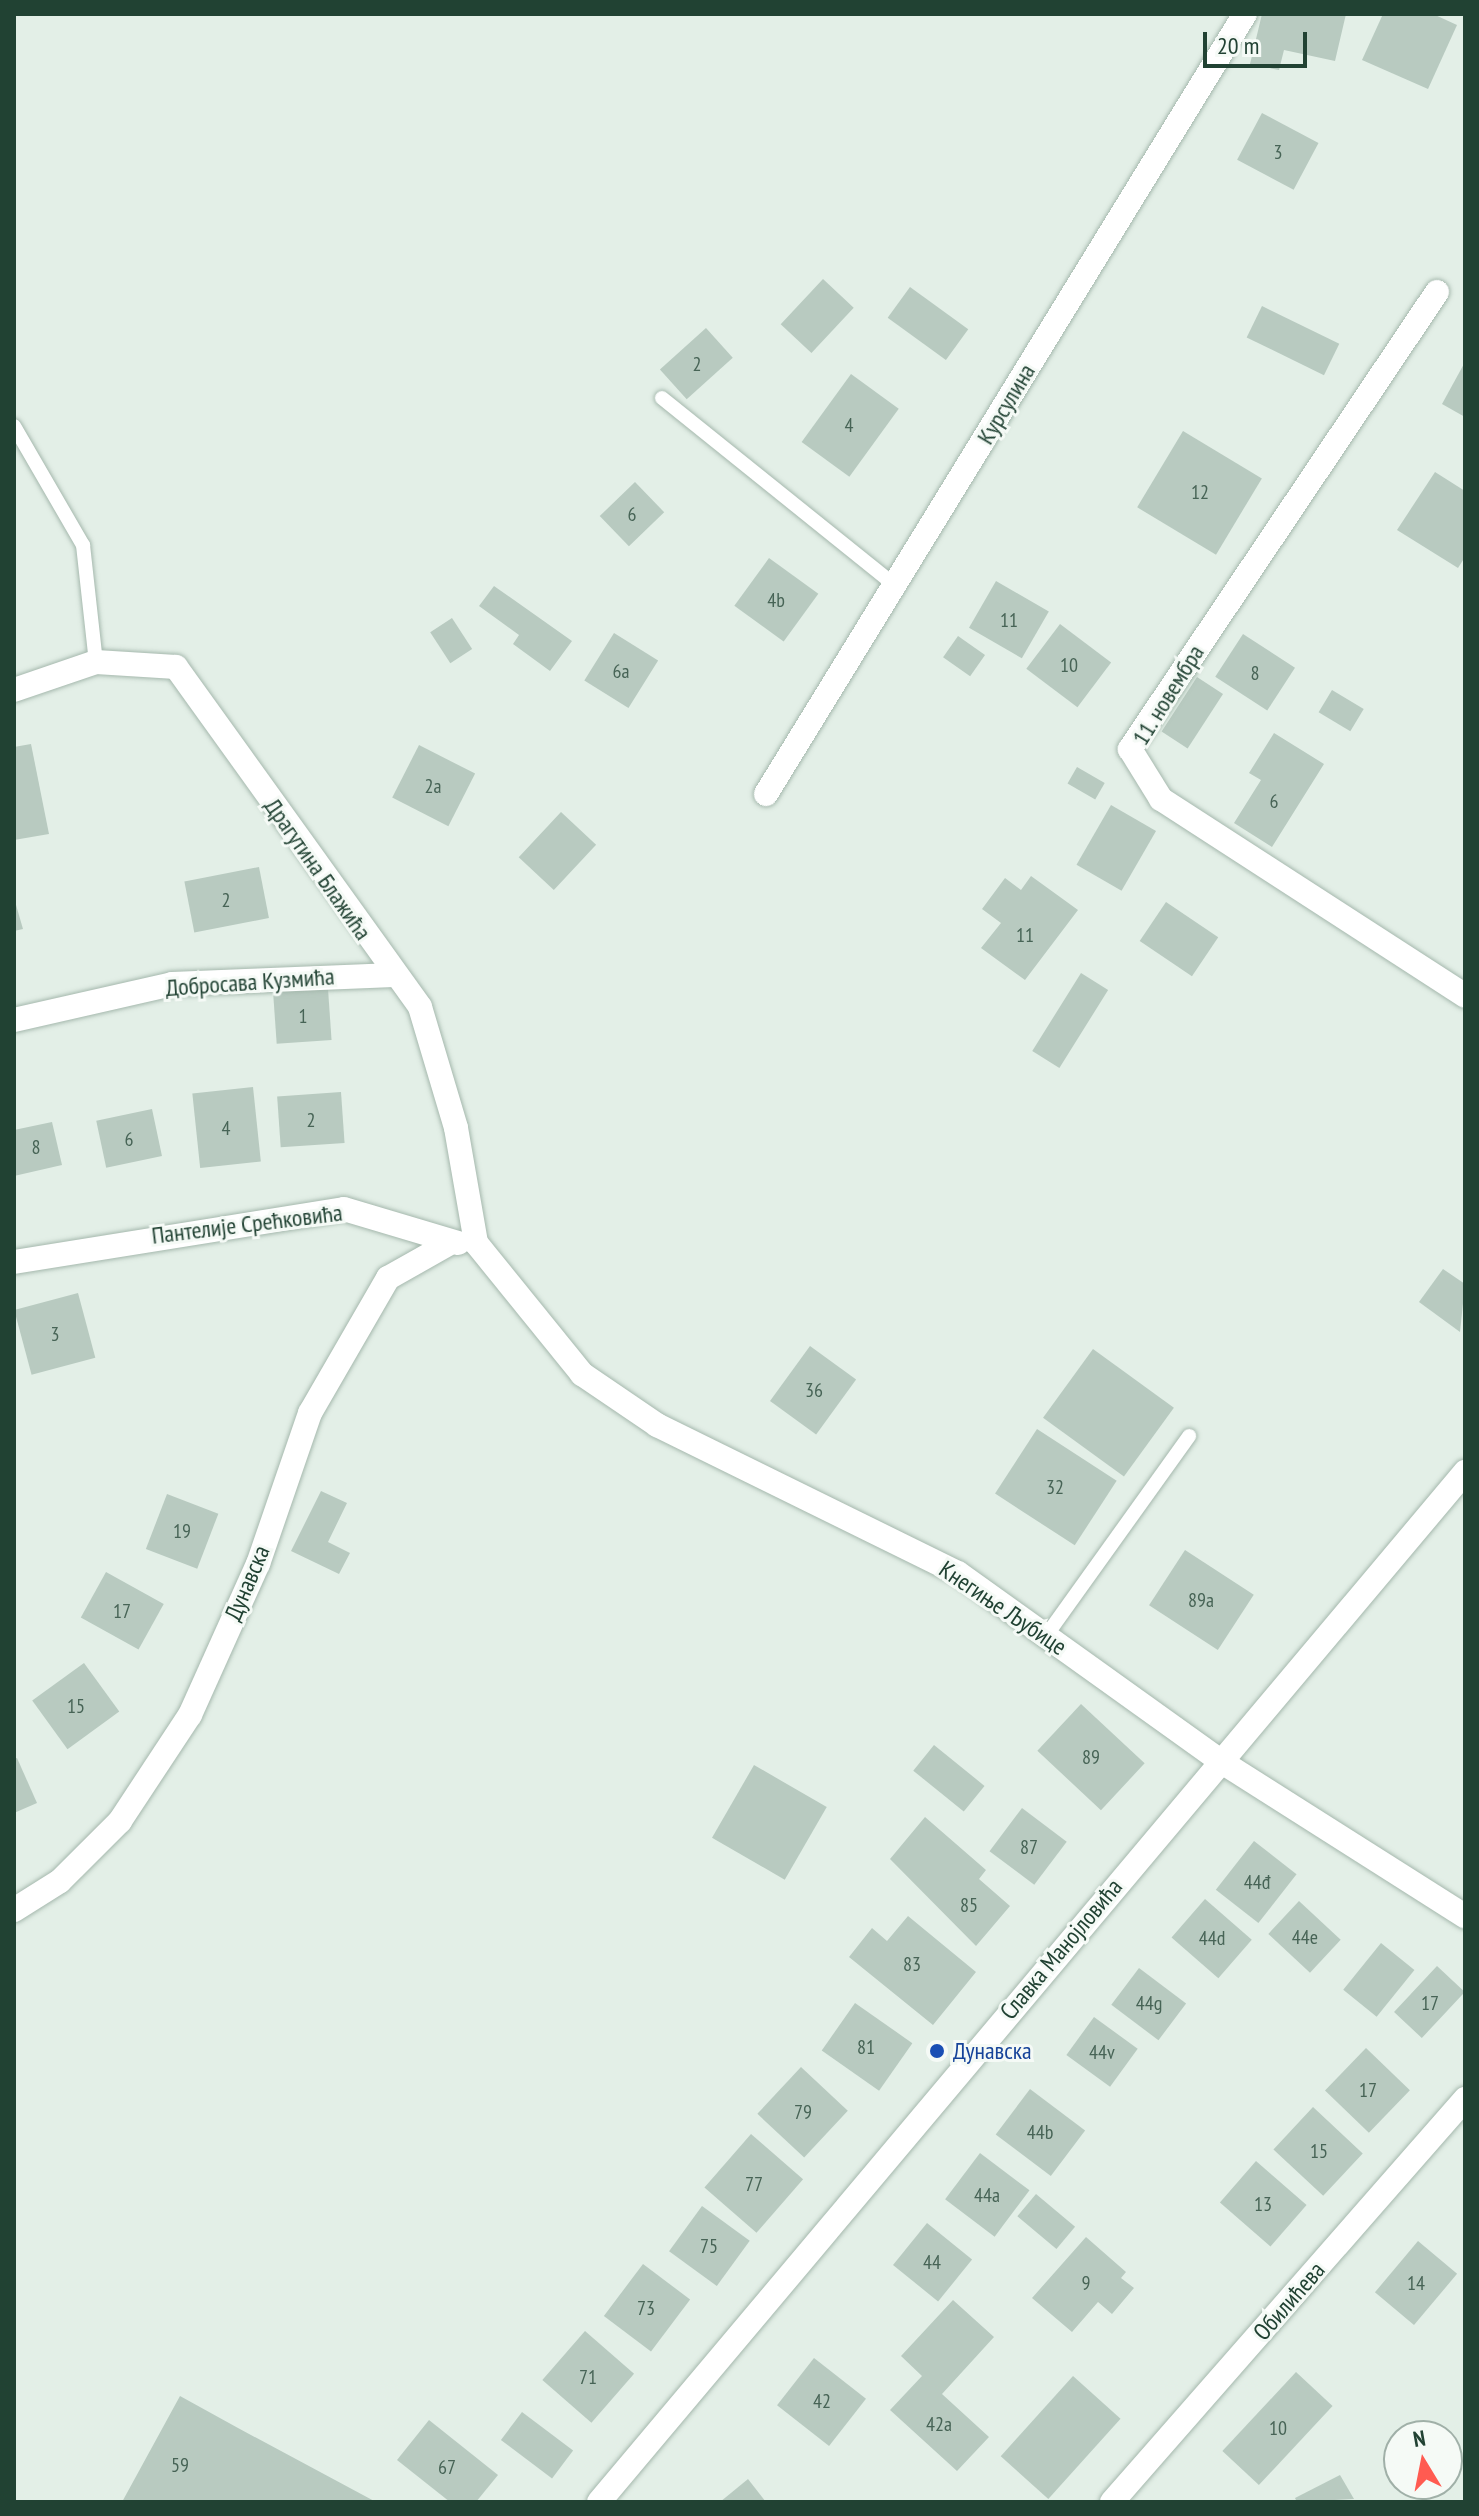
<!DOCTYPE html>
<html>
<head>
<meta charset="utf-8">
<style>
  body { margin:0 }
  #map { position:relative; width:1479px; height:2516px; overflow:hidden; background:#e3efe7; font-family:"PT Sans Narrow",sans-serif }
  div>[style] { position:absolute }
  .building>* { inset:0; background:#b8cac0; transform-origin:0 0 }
  .roads { filter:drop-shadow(0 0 2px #a5b8ad) drop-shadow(0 0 2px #a5b8ad) }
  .lane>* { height:14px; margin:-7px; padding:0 7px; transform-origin:7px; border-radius:7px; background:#fff }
  .street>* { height:24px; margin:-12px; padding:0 12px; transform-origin:12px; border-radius:12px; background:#fff }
  .secondary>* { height:24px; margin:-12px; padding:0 12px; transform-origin:12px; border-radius:12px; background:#fff }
  .dots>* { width:22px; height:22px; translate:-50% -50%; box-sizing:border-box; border:4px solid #f5faf6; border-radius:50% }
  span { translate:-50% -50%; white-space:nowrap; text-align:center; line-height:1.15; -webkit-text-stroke:6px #f5faf6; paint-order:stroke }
  .number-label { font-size:20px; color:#476456 }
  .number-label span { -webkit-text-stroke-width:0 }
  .street-label { font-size:24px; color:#214233 }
  .transit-label { font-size:24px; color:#164399 }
  .left { translate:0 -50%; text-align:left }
  .frame { position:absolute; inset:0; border:16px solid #214233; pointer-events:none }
  .north { position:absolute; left:1383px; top:2420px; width:80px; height:80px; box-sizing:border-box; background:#f5faf6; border:2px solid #a0b0a8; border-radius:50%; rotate:350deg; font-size:22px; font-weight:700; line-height:32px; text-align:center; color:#214233 }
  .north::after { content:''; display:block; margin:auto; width:28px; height:36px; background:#ff5b51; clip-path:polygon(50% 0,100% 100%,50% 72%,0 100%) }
  .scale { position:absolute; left:1203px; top:32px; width:104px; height:36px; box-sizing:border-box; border:4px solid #214233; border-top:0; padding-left:10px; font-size:24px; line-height:28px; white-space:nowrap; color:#214233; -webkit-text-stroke:6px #f5faf6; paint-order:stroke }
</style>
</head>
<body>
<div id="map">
  <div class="building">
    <div style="clip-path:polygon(1262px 14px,1346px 14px,1335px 61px,1284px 50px,1279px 70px,1250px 64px)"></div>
    <div style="clip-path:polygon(1383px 14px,1433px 14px,1457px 25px,1428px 89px,1362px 60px)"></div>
    <div style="left:1262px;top:113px;width:64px;height:53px;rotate:28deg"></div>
    <div style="left:823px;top:279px;width:42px;height:62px;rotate:43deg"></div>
    <div style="left:910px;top:287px;width:72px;height:38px;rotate:36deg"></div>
    <div style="left:1262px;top:306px;width:86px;height:35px;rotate:26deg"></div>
    <div style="left:706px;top:328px;width:40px;height:62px;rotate:48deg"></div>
    <div style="clip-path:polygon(1465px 362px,1465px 417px,1442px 404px)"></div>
    <div style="left:851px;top:374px;width:59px;height:84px;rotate:36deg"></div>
    <div style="left:1183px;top:431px;width:92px;height:89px;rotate:31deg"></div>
    <div style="clip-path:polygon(1435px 472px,1465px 491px,1465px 557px,1458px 568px,1397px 530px)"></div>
    <div style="left:635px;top:482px;width:42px;height:49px;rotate:46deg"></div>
    <div style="left:769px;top:558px;width:61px;height:59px;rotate:36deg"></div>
    <div style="left:996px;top:581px;width:61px;height:54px;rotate:30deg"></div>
    <div style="clip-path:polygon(494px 586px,572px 641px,550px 671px,513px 644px,519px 635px,479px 606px)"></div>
    <div style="left:452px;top:618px;width:37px;height:26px;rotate:57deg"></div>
    <div style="left:1060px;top:624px;width:64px;height:56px;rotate:37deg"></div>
    <div style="left:614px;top:633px;width:52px;height:56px;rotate:32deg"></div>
    <div style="left:1243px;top:634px;width:62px;height:51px;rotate:33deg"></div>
    <div style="left:958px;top:636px;width:33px;height:26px;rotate:35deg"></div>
    <div style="left:1197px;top:677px;width:31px;height:65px;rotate:33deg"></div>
    <div style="left:1332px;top:690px;width:37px;height:26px;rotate:31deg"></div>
    <div style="clip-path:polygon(1274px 733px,1324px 764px,1272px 847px,1234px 823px,1261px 780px,1249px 773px)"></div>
    <div style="clip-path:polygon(31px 744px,49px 834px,14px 840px,14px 747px)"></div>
    <div style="left:419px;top:745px;width:63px;height:59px;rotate:27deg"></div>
    <div style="left:1077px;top:767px;width:32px;height:19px;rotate:30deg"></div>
    <div style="left:1111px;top:805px;width:52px;height:69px;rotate:30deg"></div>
    <div style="left:561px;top:812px;width:48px;height:62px;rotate:43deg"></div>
    <div style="left:259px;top:867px;width:52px;height:76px;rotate:79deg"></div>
    <div style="clip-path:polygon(1031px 876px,1078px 910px,1025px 980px,981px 948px,1001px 923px,982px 909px,1005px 878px,1021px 890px)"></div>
    <div style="clip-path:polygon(14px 898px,23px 929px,14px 931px)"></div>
    <div style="left:1166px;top:902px;width:63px;height:47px;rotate:34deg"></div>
    <div style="left:1081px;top:973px;width:32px;height:92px;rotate:32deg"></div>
    <div style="left:328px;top:989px;width:51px;height:55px;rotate:86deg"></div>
    <div style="left:253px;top:1087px;width:75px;height:61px;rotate:84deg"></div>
    <div style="left:341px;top:1092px;width:51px;height:64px;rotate:86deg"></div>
    <div style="left:152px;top:1109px;width:48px;height:57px;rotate:78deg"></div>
    <div style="clip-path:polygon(52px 1122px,62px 1165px,14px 1176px,14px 1130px)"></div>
    <div style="clip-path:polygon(1443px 1269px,1465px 1284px,1460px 1332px,1419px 1302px)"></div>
    <div style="left:78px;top:1293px;width:67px;height:66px;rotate:75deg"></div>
    <div style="left:810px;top:1346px;width:57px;height:68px;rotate:36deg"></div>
    <div style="left:1093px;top:1349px;width:100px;height:85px;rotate:36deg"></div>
    <div style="left:1037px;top:1429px;width:95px;height:77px;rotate:33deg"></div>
    <div style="clip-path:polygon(321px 1491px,347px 1503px,328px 1542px,350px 1553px,339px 1574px,291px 1551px)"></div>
    <div style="left:167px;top:1494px;width:55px;height:59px;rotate:21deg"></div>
    <div style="left:1185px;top:1550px;width:82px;height:66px;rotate:33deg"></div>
    <div style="left:106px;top:1572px;width:66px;height:52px;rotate:29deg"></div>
    <div style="left:84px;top:1663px;width:60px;height:64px;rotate:54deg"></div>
    <div style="left:1081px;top:1704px;width:87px;height:64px;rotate:43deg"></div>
    <div style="left:934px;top:1745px;width:65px;height:33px;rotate:39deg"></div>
    <div style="clip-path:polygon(17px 1758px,37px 1803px,14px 1813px,14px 1759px)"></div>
    <div style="left:754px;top:1765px;width:84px;height:84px;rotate:30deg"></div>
    <div style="left:1022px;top:1808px;width:56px;height:54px;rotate:37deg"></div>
    <div style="clip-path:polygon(925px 1817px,986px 1870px,979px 1879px,1010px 1906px,976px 1946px,890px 1859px)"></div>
    <div style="left:1254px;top:1841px;width:54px;height:62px;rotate:38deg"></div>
    <div style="left:1205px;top:1899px;width:62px;height:51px;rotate:41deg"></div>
    <div style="left:1299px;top:1901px;width:57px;height:45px;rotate:43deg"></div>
    <div style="clip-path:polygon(908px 1916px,976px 1972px,933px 2025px,849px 1957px,872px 1928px,887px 1941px)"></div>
    <div style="left:1381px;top:1943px;width:43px;height:60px;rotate:39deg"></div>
    <div style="left:1437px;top:1966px;width:38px;height:63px;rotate:43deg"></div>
    <div style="left:1139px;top:1968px;width:59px;height:46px;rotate:37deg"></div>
    <div style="left:855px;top:2003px;width:70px;height:58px;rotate:35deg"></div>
    <div style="left:1094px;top:2017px;width:54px;height:47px;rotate:36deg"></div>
    <div style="left:1366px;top:2048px;width:61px;height:59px;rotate:44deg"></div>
    <div style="left:801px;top:2067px;width:64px;height:64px;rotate:43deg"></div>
    <div style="left:1030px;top:2089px;width:69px;height:57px;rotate:37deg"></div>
    <div style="left:1313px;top:2107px;width:68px;height:58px;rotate:43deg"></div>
    <div style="left:751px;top:2134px;width:69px;height:71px;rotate:41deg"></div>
    <div style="left:980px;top:2153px;width:62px;height:58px;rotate:37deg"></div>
    <div style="left:1256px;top:2161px;width:67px;height:55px;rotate:41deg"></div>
    <div style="left:1036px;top:2194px;width:51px;height:29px;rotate:40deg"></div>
    <div style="left:702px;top:2206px;width:59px;height:56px;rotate:36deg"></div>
    <div style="left:927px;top:2223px;width:58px;height:54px;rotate:39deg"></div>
    <div style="clip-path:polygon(1086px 2237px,1126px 2272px,1121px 2278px,1134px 2288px,1112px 2314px,1098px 2302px,1072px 2332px,1032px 2298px)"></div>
    <div style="left:1418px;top:2241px;width:51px;height:67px;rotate:40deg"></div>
    <div style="left:643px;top:2264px;width:59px;height:65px;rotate:37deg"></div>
    <div style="clip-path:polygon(953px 2300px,994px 2337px,942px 2394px,989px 2437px,957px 2471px,890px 2410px,922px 2376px,901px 2356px)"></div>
    <div style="left:585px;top:2331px;width:65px;height:65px;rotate:41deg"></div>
    <div style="left:814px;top:2358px;width:66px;height:60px;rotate:38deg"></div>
    <div style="left:1296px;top:2372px;width:50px;height:108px;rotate:43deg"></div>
    <div style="left:1073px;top:2376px;width:64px;height:108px;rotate:42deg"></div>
    <div style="clip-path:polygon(180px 2396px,238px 2428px,376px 2502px,122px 2502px)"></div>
    <div style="left:522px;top:2412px;width:64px;height:35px;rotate:37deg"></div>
    <div style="clip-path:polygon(429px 2420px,498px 2475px,476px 2502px,450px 2502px,397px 2460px)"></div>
    <div style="clip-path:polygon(1340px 2475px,1354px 2499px,1297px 2502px,1295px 2498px)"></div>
    <div style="clip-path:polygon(748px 2479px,766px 2502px,720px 2502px)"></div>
  </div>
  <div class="roads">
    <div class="lane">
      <div style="left:662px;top:398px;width:303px;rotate:38.8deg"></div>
      <div style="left:14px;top:426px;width:138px;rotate:59.9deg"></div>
      <div style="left:83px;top:545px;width:118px;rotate:83.7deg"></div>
      <div style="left:1046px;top:1636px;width:246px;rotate:-54.4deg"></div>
    </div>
    <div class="street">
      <div style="left:1437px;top:292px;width:551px;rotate:123.89deg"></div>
      <div style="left:1130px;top:749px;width:59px;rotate:58.2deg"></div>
      <div style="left:1161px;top:799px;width:362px;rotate:32.9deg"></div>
      <div style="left:14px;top:690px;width:87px;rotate:-18.9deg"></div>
      <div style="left:96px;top:662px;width:80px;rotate:3.6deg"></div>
      <div style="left:176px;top:667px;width:418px;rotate:54.3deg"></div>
      <div style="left:420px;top:1007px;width:126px;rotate:73.4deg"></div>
      <div style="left:456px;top:1128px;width:117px;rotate:80.1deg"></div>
      <div style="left:476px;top:1243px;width:169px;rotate:51deg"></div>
      <div style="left:582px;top:1374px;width:91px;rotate:34.2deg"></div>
      <div style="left:657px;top:1425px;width:335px;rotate:26.2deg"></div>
      <div style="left:958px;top:1573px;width:325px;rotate:35.6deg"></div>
      <div style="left:1222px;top:1762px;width:288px;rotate:32.4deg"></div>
      <div style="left:766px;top:794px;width:915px;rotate:-58.45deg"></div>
      <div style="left:14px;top:1020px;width:162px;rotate:-12.8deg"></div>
      <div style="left:172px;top:984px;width:222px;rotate:-2.3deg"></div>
      <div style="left:14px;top:1262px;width:334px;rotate:-9.1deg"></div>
      <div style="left:344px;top:1209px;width:119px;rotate:16.6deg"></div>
      <div style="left:14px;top:1910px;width:54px;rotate:-32.2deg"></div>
      <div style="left:60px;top:1881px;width:85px;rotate:-45deg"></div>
      <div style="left:120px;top:1821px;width:127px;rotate:-56.6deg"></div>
      <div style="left:190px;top:1715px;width:166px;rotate:-65.8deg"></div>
      <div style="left:258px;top:1564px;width:160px;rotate:-71deg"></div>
      <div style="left:310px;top:1413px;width:156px;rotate:-60deg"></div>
      <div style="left:388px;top:1278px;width:71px;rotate:-29.4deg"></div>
      <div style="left:1112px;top:2502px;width:536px;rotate:-48.78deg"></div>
    </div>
    <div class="secondary">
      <div style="left:599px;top:2502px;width:1346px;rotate:-49.94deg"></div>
    </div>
  </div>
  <div class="dots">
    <div style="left:937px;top:2051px;background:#1a4fb4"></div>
  </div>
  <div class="number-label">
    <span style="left:1278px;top:152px">3</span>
    <span style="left:697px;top:364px">2</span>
    <span style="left:849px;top:425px">4</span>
    <span style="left:1200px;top:492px">12</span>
    <span style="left:632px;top:514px">6</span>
    <span style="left:776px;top:600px">4b</span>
    <span style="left:1009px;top:620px">11</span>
    <span style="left:1069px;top:665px">10</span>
    <span style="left:621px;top:671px">6a</span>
    <span style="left:1255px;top:673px">8</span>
    <span style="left:433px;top:786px">2a</span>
    <span style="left:1274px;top:801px">6</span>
    <span style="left:226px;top:900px">2</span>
    <span style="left:1025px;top:935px">11</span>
    <span style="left:303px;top:1016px">1</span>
    <span style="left:311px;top:1120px">2</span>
    <span style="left:226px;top:1128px">4</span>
    <span style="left:129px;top:1139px">6</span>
    <span style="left:36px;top:1147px">8</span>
    <span style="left:55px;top:1334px">3</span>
    <span style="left:814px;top:1390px">36</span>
    <span style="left:1055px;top:1487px">32</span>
    <span style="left:182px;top:1531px">19</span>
    <span style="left:1201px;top:1600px">89a</span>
    <span style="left:122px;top:1611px">17</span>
    <span style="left:76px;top:1706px">15</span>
    <span style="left:1091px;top:1757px">89</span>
    <span style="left:1029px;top:1847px">87</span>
    <span style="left:1257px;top:1882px">44đ</span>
    <span style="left:969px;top:1905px">85</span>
    <span style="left:1305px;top:1937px">44e</span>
    <span style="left:1212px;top:1938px">44d</span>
    <span style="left:912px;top:1964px">83</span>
    <span style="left:1149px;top:2003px">44g</span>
    <span style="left:1430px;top:2003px">17</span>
    <span style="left:866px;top:2047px">81</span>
    <span style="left:1102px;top:2052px">44v</span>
    <span style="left:1368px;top:2090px">17</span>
    <span style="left:803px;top:2112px">79</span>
    <span style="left:1040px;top:2132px">44b</span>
    <span style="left:1319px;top:2151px">15</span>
    <span style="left:754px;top:2184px">77</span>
    <span style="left:987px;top:2195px">44a</span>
    <span style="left:1263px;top:2204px">13</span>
    <span style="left:709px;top:2246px">75</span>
    <span style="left:932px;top:2262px">44</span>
    <span style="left:1086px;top:2283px">9</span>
    <span style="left:1416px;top:2283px">14</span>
    <span style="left:646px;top:2308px">73</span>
    <span style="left:588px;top:2377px">71</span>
    <span style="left:822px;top:2401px">42</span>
    <span style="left:939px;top:2424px">42a</span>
    <span style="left:1278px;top:2428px">10</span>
    <span style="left:180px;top:2465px">59</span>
    <span style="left:447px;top:2467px">67</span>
  </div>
  <div class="street-label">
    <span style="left:1006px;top:404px;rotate:-59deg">Курсулина</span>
    <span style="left:1168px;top:695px;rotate:-58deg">11. новембра</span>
    <span style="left:318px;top:869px;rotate:55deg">Драгутина Блажића</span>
    <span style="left:250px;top:982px;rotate:-4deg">Добросава Кузмића</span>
    <span style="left:247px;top:1224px;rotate:-7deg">Пантелије Срећковића</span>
    <span style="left:247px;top:1583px;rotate:-67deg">Дунавска</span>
    <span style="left:1003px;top:1608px;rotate:34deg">Кнегиње Љубице</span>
    <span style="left:1061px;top:1949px;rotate:-50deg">Славка Манојловића</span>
    <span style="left:1289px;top:2301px;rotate:-49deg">Обилићева</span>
  </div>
  <div class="transit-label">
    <span class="left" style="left:953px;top:2051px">Дунавска</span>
  </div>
  <div class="frame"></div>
  <div class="north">N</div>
  <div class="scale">20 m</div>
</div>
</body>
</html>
